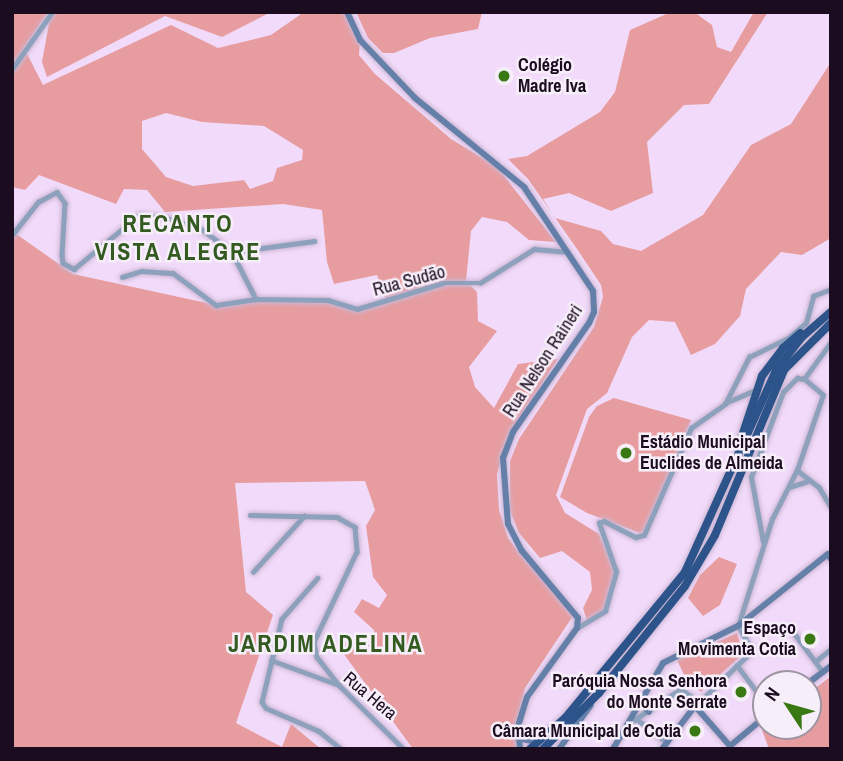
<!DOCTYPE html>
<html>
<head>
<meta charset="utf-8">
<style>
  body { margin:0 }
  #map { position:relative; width:843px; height:761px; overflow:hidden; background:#f2dbfa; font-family:"Archivo Narrow",sans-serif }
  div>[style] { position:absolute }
  .green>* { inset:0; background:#e79da0 }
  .roads { filter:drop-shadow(0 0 2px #cbb6d3) drop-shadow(0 0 2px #cbb6d3) }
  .minor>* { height:4.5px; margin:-2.25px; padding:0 2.25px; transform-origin:2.25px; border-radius:2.25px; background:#8ea1bc }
  .secondary>* { height:6px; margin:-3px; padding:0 3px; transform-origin:3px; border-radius:3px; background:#6580a8 }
  .motorway>* { height:8px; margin:-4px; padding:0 4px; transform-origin:4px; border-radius:4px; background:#2c538a }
  .dots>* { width:19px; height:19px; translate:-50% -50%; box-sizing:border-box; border:4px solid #f6eef9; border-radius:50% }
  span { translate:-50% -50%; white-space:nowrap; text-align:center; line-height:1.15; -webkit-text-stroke:5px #f6eef9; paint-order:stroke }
  .poi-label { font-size:18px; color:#1b0d1f; font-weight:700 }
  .left { translate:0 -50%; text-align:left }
  .right { translate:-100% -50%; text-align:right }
  .street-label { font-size:18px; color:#1b0d1f }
  .district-label { font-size:24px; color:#335b20; font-weight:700; letter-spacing:2px }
  .frame { position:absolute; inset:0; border:14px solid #1b0d1f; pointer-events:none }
  .north { position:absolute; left:752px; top:670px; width:70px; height:70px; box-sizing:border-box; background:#f6eef9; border:2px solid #9e94a2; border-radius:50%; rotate:306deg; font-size:19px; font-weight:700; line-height:28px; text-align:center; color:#1b0d1f }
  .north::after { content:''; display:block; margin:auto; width:24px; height:32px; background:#397813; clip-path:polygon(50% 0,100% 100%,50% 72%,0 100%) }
</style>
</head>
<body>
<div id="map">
  <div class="green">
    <div style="clip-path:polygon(evenodd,12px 12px,48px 12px,24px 48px,43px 85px,171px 25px,218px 48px,271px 35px,304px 12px,347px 12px,360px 40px,359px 55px,375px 74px,451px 139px,497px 167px,556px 242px,529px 240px,507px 222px,482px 217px,471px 231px,466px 281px,477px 292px,478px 321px,497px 331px,469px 367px,475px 387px,494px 408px,518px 364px,558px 359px,508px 437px,497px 474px,499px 510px,508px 538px,526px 562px,559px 591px,573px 616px,525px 688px,517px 722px,516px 749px,413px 749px,338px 646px,353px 639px,366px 647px,375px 639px,374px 630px,354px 612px,362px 599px,379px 608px,387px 595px,373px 577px,366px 526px,375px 510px,365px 481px,235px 483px,246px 592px,273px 615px,236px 723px,282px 747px,291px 724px,321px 749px,12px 749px,12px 231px,73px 274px,216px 305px,256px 299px,328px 300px,357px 309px,386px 300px,377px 275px,334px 284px,327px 262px,322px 210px,283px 204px,165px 212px,147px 190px,124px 189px,116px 204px,39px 175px,25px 190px,12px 187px,12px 12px,166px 113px,202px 122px,264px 126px,303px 150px,302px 160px,277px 168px,273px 181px,250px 189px,244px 180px,193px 186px,166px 177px,142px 149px,142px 121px,166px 113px)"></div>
    <div style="clip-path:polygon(51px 12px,271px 12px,222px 37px,165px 16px,47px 77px,42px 62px)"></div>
    <div style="clip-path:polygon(356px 12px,482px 12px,478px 29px,430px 38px,394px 53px,383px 53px,368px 38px)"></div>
    <div style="clip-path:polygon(671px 12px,694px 12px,712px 25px,717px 47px,731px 52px,754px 12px,768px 12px,709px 104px,684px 105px,647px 142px,653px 193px,611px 211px,569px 193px,543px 199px,555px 218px,601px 231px,613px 244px,641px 251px,703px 215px,751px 145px,791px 124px,831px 62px,831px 238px,802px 255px,781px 252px,746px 289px,740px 316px,715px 344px,691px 355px,675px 322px,649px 320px,632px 337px,607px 393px,587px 409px,556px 495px,565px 513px,599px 534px,615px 572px,604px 611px,587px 621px,583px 608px,592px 590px,590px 572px,562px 551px,540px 558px,519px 533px,510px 511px,510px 461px,519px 439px,594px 327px,603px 297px,601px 285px,577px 249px,528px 179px,508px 159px,527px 156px,600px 112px,615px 92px,630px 30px)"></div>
    <div style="clip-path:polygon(614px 398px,691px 420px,647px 528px,640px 533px,587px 513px,560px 497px,589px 417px,597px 406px)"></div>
    <div style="clip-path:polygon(719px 557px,737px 564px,720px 605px,703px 616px,688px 598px,700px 575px)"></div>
    <div style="clip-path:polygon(737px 633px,743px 654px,701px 692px,688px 683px,677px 660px)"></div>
    <div style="clip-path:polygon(831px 676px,831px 749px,769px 749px,762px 730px,768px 726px,808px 726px,808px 694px)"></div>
  </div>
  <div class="roads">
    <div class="minor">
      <div style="left:12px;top:69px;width:70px;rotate:-54.9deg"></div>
      <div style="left:12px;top:235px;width:42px;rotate:-51.8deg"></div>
      <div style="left:38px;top:202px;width:21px;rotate:-28deg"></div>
      <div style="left:57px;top:192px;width:14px;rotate:54deg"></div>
      <div style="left:65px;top:203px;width:52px;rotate:93.3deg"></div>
      <div style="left:62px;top:255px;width:8px;rotate:83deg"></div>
      <div style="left:63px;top:263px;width:13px;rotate:29deg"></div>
      <div style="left:74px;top:269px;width:85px;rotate:-39.7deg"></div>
      <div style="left:139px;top:215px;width:27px;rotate:6deg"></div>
      <div style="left:166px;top:218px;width:39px;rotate:18deg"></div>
      <div style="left:203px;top:230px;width:36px;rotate:37deg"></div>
      <div style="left:232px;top:252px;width:53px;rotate:62.9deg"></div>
      <div style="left:232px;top:252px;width:83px;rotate:-7.6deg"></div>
      <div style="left:122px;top:277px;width:21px;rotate:-17deg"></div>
      <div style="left:142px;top:271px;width:31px;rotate:4deg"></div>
      <div style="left:173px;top:273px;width:54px;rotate:36.7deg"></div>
      <div style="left:216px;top:305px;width:40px;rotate:-8.5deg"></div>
      <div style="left:256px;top:299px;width:72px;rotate:0.8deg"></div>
      <div style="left:328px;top:300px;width:30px;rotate:17deg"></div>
      <div style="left:357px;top:309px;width:90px;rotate:-16.8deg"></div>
      <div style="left:443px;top:283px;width:37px"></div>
      <div style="left:480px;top:283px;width:64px;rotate:-32.2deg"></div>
      <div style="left:534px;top:249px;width:32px;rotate:5deg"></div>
      <div style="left:804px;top:379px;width:46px;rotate:-53.9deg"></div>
      <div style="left:725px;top:403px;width:33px;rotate:-23deg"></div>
      <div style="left:797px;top:470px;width:28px;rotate:38deg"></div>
      <div style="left:819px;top:487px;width:23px;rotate:59deg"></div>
      <div style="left:790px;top:487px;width:19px;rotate:-18deg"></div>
      <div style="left:250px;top:515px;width:87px;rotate:1.3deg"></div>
      <div style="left:337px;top:517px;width:21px;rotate:29deg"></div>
      <div style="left:355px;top:527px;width:25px;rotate:85deg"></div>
      <div style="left:357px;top:552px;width:100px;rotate:115.5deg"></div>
      <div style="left:314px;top:642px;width:15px;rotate:79deg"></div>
      <div style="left:317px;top:657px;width:36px;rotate:52deg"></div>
      <div style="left:763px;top:542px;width:66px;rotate:-100.5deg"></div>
      <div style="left:751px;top:477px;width:91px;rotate:-69.4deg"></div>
      <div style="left:783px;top:392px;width:20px;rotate:-45deg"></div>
      <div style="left:797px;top:378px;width:7px;rotate:8deg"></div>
      <div style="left:253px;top:572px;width:76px;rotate:-47.7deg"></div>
      <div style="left:318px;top:578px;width:55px;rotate:131.3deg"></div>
      <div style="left:282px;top:619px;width:85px;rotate:103.5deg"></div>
      <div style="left:262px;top:702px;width:7px;rotate:56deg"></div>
      <div style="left:266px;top:708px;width:58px;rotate:23.5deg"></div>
      <div style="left:319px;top:731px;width:28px;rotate:39deg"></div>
      <div style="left:789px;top:626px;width:57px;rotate:53.5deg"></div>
      <div style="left:577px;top:628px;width:33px;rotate:-31deg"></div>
      <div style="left:605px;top:611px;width:41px;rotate:-74.2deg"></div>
      <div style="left:616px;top:572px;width:52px;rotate:-109.1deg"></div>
      <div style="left:599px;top:523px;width:5px;rotate:-22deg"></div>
      <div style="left:604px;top:521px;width:36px;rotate:27deg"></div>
      <div style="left:636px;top:537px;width:8px;rotate:-14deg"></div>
      <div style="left:644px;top:535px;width:117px;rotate:-66.3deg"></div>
      <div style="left:691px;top:428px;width:42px;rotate:-35.2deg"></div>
      <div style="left:725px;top:404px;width:53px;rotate:-62.9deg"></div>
      <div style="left:749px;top:357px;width:43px;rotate:-26deg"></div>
      <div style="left:788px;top:338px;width:23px;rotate:-40deg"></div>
      <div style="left:806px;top:323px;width:28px;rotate:-75deg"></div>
      <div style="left:813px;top:296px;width:19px;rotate:-21deg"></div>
      <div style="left:271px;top:660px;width:72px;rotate:20.2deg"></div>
      <div style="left:339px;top:685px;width:91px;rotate:44.6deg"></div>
      <div style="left:816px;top:661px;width:19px;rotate:-39deg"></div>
      <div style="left:737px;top:665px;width:44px;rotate:53.4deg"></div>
      <div style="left:695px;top:706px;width:79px;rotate:-44deg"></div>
      <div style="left:752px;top:651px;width:29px;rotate:-119deg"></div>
      <div style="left:738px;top:626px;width:112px;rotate:-72.4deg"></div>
      <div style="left:772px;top:519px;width:55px;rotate:-63deg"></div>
      <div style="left:797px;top:470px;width:79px;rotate:-70.9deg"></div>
      <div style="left:823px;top:395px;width:25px;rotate:-140deg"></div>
      <div style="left:638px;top:720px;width:37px;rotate:38deg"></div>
      <div style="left:628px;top:724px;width:64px;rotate:-33.4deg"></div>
      <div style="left:681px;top:689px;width:22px;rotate:36deg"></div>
    </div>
    <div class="secondary">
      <div style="left:347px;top:12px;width:31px;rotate:65deg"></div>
      <div style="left:360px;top:40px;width:80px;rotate:46.5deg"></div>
      <div style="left:415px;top:98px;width:141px;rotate:39.2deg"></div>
      <div style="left:524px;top:187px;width:125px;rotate:56.4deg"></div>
      <div style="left:593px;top:291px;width:21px;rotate:87deg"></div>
      <div style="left:594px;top:312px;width:12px;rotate:114deg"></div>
      <div style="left:589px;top:323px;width:133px;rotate:124.9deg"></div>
      <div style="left:513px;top:432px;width:28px;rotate:111deg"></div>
      <div style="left:503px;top:458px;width:66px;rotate:85.7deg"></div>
      <div style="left:508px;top:524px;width:30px;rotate:63deg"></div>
      <div style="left:522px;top:551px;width:87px;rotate:50.1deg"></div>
      <div style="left:578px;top:618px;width:10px;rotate:96deg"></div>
      <div style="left:577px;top:628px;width:85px;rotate:125.9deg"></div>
      <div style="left:527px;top:697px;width:30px;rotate:107deg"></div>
      <div style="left:518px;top:726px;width:23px;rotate:85deg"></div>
      <div style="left:807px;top:684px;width:30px;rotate:-37deg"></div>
      <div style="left:639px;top:702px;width:14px;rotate:45deg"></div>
      <div style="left:518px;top:738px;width:19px;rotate:12deg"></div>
      <div style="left:559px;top:749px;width:54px;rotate:-54deg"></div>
      <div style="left:613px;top:749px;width:99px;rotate:-59.8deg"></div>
      <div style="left:663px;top:663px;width:84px;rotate:-26.3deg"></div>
      <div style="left:738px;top:626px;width:115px;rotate:-38.7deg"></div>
      <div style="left:828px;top:554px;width:6px;rotate:59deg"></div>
      <div style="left:662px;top:749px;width:54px;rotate:-52.5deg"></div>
      <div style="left:695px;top:706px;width:53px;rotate:48.8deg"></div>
      <div style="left:730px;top:746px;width:47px;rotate:-39.8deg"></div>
    </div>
    <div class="motorway">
      <div style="left:739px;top:445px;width:73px;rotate:-71.6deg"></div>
      <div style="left:762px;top:376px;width:35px;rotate:-53deg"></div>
      <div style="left:783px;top:348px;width:23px;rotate:-41deg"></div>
      <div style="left:530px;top:749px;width:48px;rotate:-41.6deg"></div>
      <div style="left:566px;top:717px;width:188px;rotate:-50.6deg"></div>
      <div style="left:685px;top:572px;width:222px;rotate:-65.7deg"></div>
      <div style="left:776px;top:370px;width:42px;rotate:-51.8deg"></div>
      <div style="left:802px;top:337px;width:38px;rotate:-41deg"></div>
      <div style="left:543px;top:749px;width:79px;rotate:-45deg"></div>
      <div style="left:599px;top:693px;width:137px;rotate:-51.2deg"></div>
      <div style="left:685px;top:586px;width:59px;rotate:-59.5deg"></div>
      <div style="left:715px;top:535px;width:179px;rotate:-67.3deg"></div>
      <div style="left:784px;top:370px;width:66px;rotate:-45deg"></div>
    </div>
  </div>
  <div class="dots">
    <div style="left:504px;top:76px;background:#397813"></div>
    <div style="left:626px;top:453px;background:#397813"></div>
    <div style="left:810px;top:639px;background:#397813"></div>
    <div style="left:741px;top:692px;background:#397813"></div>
    <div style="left:695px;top:731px;background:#397813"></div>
  </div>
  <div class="poi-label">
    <span class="left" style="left:518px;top:76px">Colégio<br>Madre Iva</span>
    <span class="left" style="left:640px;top:453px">Estádio Municipal<br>Euclides de Almeida</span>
    <span class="right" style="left:796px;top:639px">Espaço<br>Movimenta Cotia</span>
    <span class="right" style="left:727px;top:692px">Paróquia Nossa Senhora<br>do Monte Serrate</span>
    <span class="right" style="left:681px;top:731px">Câmara Municipal de Cotia</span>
  </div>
  <div class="street-label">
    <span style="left:409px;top:281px;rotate:-15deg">Rua Sudão</span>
    <span style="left:543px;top:361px;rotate:-57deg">Rua Nelson Raineri</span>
    <span style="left:370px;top:696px;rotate:40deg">Rua Hera</span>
  </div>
  <div class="district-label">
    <span style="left:178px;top:238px">RECANTO<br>VISTA ALEGRE</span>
    <span style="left:326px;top:644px">JARDIM ADELINA</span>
  </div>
  <div class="frame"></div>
  <div class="north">N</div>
</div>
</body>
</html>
